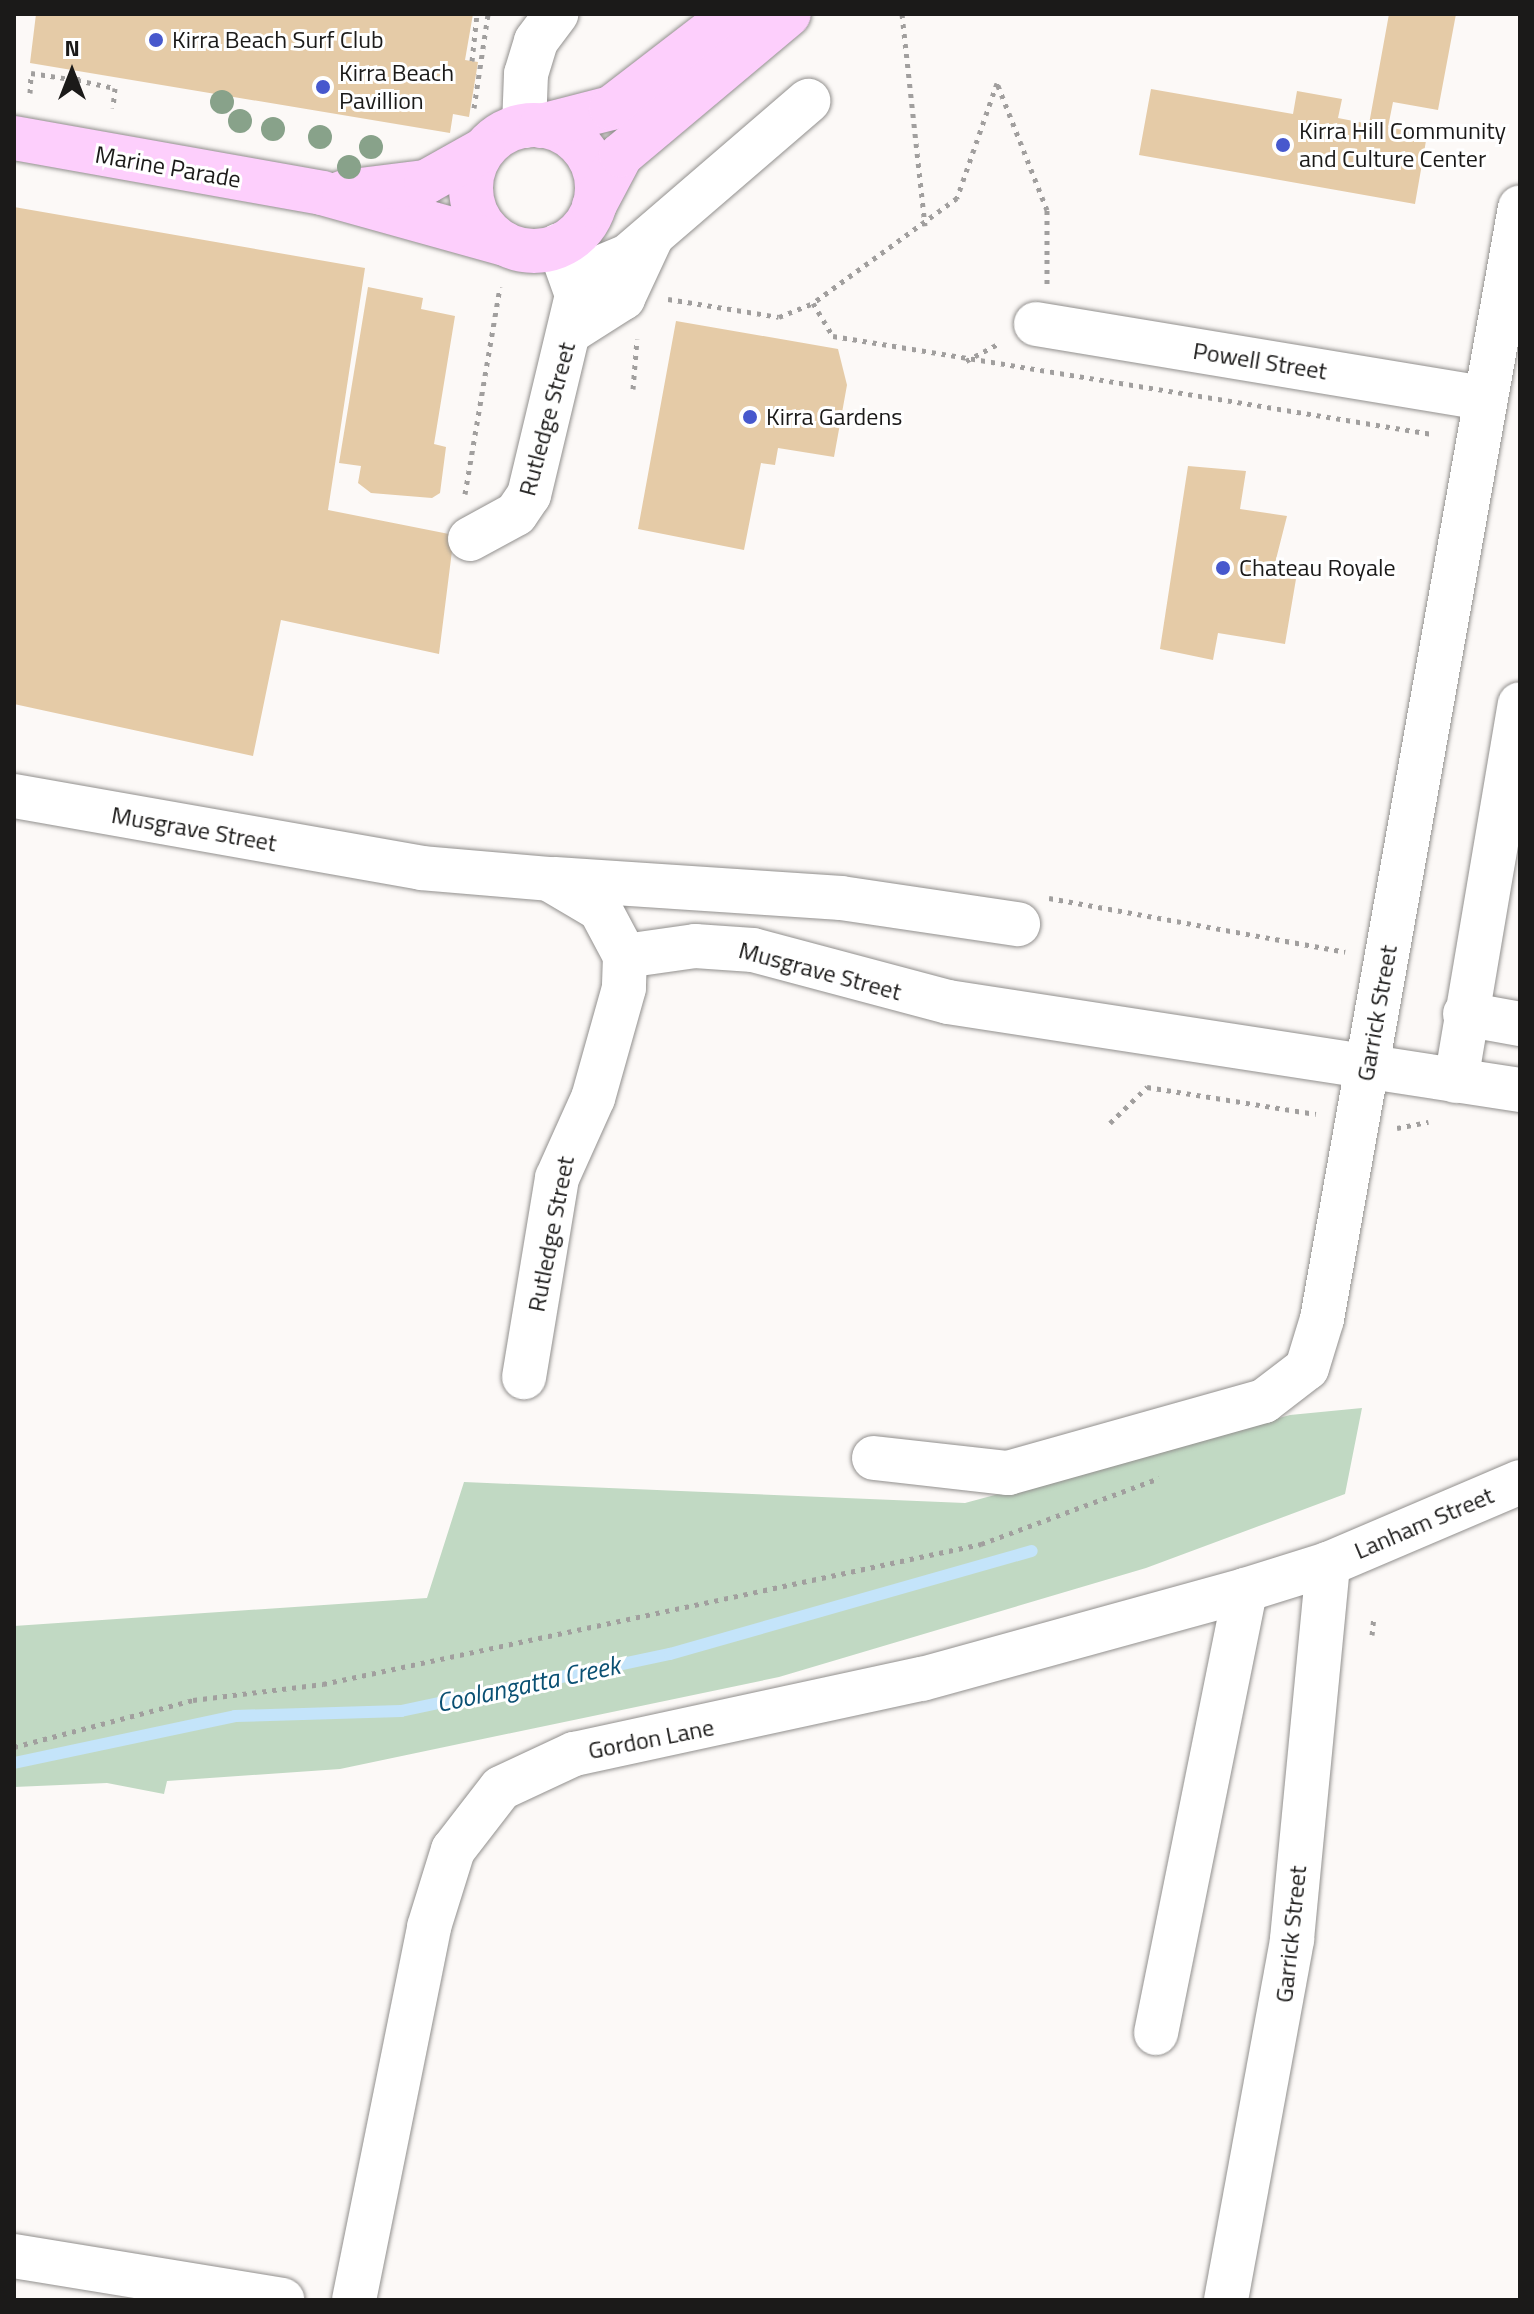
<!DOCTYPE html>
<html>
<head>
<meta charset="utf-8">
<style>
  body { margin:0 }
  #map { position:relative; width:1534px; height:2314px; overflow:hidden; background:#fcf9f7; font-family:"Titillium Web",sans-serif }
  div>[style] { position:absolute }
  .green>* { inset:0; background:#c1d9c3 }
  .stream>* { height:12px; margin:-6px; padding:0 6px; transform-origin:6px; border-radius:6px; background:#c4e4fa }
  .building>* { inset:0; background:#e5cba7 }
  .path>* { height:5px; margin-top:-2.5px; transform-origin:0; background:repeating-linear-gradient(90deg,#a19f9e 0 4px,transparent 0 10px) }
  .roads { filter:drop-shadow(0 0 2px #92908e) drop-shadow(0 0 2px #92908e) }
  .minor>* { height:44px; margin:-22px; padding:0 22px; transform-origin:22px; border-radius:22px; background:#fff }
  .major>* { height:44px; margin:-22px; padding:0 22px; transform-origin:22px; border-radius:22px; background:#fdcffc }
  .major>.ring { margin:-22px; padding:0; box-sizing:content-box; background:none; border:44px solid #fdcffc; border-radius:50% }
  .trees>* { width:24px; height:24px; margin:-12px; border-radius:50%; background:#88a28a }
  .dots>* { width:22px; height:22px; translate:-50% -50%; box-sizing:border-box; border:4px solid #fff; border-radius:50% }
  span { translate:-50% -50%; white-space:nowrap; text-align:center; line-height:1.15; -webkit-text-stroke:6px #fff; paint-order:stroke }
  .poi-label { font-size:24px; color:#1b1a19 }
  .left { translate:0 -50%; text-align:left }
  .street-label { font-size:24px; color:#1b1a19 }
  .water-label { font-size:26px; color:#0a5073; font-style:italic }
  .frame { position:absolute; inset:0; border:16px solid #1b1a19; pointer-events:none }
  .north { position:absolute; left:32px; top:32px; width:80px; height:80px; -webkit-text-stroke:6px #fff; paint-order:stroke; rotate:0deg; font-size:22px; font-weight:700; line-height:32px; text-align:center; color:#1b1a19 }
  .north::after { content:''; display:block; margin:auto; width:28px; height:36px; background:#1b1a19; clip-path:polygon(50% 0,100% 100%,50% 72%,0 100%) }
</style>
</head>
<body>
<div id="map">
  <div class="green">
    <div style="clip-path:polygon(1362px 1408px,1345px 1494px,1146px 1568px,779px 1677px,340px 1769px,167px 1781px,164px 1794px,107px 1783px,14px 1787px,14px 1626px,427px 1598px,464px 1482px,965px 1503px,1290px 1415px)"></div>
  </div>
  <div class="stream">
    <div style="left:14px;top:1763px;width:226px;rotate:-12deg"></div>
    <div style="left:235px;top:1716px;width:166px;rotate:-1.7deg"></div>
    <div style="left:401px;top:1711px;width:275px;rotate:-12deg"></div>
    <div style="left:670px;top:1654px;width:376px;rotate:-15.9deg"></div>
  </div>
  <div class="building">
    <div style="clip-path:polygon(36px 14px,473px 14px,465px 60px,478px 62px,469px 117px,453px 114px,450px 133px,30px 63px)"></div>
    <div style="clip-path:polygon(1389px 14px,1456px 14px,1438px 110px,1393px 102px,1388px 127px,1427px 135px,1415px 204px,1139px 155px,1151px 89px,1293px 114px,1297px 91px,1342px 99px,1338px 118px,1369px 124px)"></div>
    <div style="clip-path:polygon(14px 207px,365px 268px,328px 510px,454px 535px,439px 654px,281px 620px,253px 756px,14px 704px)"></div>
    <div style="clip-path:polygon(368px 287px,423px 298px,421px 309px,455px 316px,434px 444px,446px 447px,440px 493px,432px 498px,371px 493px,358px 483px,361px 466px,339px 463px)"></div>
    <div style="clip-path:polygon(676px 321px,838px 349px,847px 385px,834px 457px,778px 448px,775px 465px,761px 463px,744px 550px,638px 529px)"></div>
    <div style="clip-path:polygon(1188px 466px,1246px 471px,1240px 509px,1287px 516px,1272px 575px,1296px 579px,1285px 644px,1218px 633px,1213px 660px,1160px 649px)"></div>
  </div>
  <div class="path">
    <div style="left:902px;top:14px;width:213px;rotate:83.8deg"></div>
    <div style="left:472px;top:61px;width:47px;rotate:-83.9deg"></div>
    <div style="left:77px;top:80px;width:39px;rotate:12deg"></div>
    <div style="left:115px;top:88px;width:20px;rotate:96deg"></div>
    <div style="left:30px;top:93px;width:20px;rotate:-87deg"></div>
    <div style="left:31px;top:73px;width:47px;rotate:8.7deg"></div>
    <div style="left:77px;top:80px;width:8px;rotate:-83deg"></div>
    <div style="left:474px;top:108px;width:95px;rotate:-81.5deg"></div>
    <div style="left:1047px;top:284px;width:74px;rotate:-90deg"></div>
    <div style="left:1047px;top:210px;width:136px;rotate:-111.5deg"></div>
    <div style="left:997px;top:83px;width:122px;rotate:109.2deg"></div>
    <div style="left:957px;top:198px;width:178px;rotate:143.9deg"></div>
    <div style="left:813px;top:303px;width:39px;rotate:59deg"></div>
    <div style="left:833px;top:336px;width:607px;rotate:9.29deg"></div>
    <div style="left:668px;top:299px;width:112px;rotate:9.2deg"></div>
    <div style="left:779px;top:317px;width:37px;rotate:-22deg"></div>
    <div style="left:966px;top:361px;width:38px;rotate:-28deg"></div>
    <div style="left:633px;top:389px;width:50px;rotate:-85.4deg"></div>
    <div style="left:465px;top:494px;width:210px;rotate:-80.4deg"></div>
    <div style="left:1049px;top:898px;width:301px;rotate:10.3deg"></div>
    <div style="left:1110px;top:1123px;width:52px;rotate:-44.2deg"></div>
    <div style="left:1147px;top:1087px;width:171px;rotate:9.1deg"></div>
    <div style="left:1397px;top:1128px;width:32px;rotate:-11deg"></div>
    <div style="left:1372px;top:1635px;width:18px;rotate:-84deg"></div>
    <div style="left:14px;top:1747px;width:185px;rotate:-14.7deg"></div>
    <div style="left:193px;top:1700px;width:131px;rotate:-7deg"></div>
    <div style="left:323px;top:1684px;width:673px;rotate:-12.01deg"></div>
    <div style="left:981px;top:1544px;width:190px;rotate:-20.3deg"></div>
  </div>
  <div class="roads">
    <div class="minor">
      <div style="left:524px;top:126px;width:52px;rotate:-87.8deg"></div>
      <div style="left:526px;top:74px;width:34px;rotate:-73deg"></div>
      <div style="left:536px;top:41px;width:34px;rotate:-53deg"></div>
      <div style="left:575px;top:278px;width:57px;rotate:-22.5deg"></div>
      <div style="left:628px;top:256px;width:238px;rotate:-40.7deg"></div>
      <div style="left:1036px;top:324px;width:454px;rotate:9.4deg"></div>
      <div style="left:571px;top:331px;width:62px;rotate:-32.4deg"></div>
      <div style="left:623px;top:298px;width:66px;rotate:-65deg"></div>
      <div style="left:470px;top:539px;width:52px;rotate:-28.5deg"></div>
      <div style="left:516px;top:514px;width:23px;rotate:-56deg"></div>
      <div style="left:529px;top:495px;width:206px;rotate:-76.5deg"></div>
      <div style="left:577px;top:295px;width:53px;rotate:-109.8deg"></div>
      <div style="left:14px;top:796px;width:413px;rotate:10deg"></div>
      <div style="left:421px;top:868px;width:128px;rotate:4.9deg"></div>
      <div style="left:549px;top:879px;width:59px;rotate:30.5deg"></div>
      <div style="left:600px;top:909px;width:53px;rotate:62deg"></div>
      <div style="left:625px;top:956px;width:32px;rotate:92deg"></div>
      <div style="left:624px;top:988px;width:114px;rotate:105.7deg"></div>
      <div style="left:593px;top:1098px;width:88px;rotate:114.2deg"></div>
      <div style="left:557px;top:1178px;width:202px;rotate:99.4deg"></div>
      <div style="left:555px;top:879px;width:287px;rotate:3.8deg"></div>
      <div style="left:841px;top:898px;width:179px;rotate:8.4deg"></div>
      <div style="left:625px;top:956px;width:71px;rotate:-8.1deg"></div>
      <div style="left:695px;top:946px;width:58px;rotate:3.9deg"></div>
      <div style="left:753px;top:950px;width:202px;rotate:14.9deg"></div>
      <div style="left:948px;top:1002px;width:579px;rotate:8.75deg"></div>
      <div style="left:1465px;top:1014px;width:56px;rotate:10.3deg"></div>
      <div style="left:1456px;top:1081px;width:382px;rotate:-80.4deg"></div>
      <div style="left:874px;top:1458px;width:135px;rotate:6.4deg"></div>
      <div style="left:1008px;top:1473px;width:266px;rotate:-15.7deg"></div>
      <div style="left:1264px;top:1401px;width:54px;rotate:-37.5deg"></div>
      <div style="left:1307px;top:1368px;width:51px;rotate:-73deg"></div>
      <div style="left:1322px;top:1319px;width:1129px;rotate:-79.9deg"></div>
      <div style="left:1156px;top:2033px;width:452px;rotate:-78.6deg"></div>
      <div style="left:14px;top:2256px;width:272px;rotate:9.3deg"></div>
      <div style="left:354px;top:2300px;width:380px;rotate:-78.6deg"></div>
      <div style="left:429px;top:1927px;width:81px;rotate:-72.7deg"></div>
      <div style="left:453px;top:1850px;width:78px;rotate:-52.3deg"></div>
      <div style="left:501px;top:1788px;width:81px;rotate:-25deg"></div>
      <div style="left:574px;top:1754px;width:356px;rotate:-12.2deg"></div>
      <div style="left:922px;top:1679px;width:335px;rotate:-15.4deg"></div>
      <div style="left:1245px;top:1590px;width:87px;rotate:-17.4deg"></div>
      <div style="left:1328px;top:1564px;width:209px;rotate:-23.1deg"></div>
      <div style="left:1226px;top:2300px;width:367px;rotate:-79.6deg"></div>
      <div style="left:1292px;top:1939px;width:377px;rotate:-84.5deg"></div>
    </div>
    <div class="major">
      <div class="ring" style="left:471px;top:125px;width:82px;height:82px"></div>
      <div style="left:541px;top:126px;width:72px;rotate:-14.4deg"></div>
      <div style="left:611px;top:108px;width:154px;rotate:-37.6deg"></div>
      <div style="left:14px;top:138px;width:313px;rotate:10.1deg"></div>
      <div style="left:322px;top:193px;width:190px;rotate:15.6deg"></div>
      <div style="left:344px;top:192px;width:83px;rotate:-7deg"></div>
      <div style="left:426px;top:182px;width:65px;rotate:-29.3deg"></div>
      <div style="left:594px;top:206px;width:58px;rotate:-62.1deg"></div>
      <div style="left:621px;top:155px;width:219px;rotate:-40deg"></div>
    </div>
  </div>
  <div class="trees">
    <div style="left:222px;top:102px"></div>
    <div style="left:240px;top:121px"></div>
    <div style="left:273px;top:129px"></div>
    <div style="left:320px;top:137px"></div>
    <div style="left:371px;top:147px"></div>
    <div style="left:349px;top:167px"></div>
  </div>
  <div class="dots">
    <div style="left:156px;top:40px;background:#4758cd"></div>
    <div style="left:323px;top:87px;background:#4758cd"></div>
    <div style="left:1283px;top:145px;background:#4758cd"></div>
    <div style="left:750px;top:417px;background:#4758cd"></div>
    <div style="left:1223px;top:568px;background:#4758cd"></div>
  </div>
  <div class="poi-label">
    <span class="left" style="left:172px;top:40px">Kirra Beach Surf Club</span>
    <span class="left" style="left:339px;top:87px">Kirra Beach<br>Pavillion</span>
    <span class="left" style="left:1299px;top:145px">Kirra Hill Community<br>and Culture Center</span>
    <span class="left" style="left:766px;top:417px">Kirra Gardens</span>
    <span class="left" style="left:1239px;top:568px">Chateau Royale</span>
  </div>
  <div class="street-label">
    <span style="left:168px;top:167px;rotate:10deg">Marine Parade</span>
    <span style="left:1260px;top:361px;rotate:9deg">Powell Street</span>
    <span style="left:547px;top:419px;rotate:-75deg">Rutledge Street</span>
    <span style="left:194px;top:829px;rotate:10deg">Musgrave Street</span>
    <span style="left:820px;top:971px;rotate:15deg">Musgrave Street</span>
    <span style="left:1377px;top:1013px;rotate:-80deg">Garrick Street</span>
    <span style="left:551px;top:1234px;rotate:-79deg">Rutledge Street</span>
    <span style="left:1424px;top:1523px;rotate:-23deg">Lanham Street</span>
    <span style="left:651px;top:1739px;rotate:-11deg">Gordon Lane</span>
    <span style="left:1291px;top:1934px;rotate:-84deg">Garrick Street</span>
  </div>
  <div class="water-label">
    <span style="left:528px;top:1684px;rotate:-12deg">Coolangatta Creek</span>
  </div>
  <div class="frame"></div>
  <div class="north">N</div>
</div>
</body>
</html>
